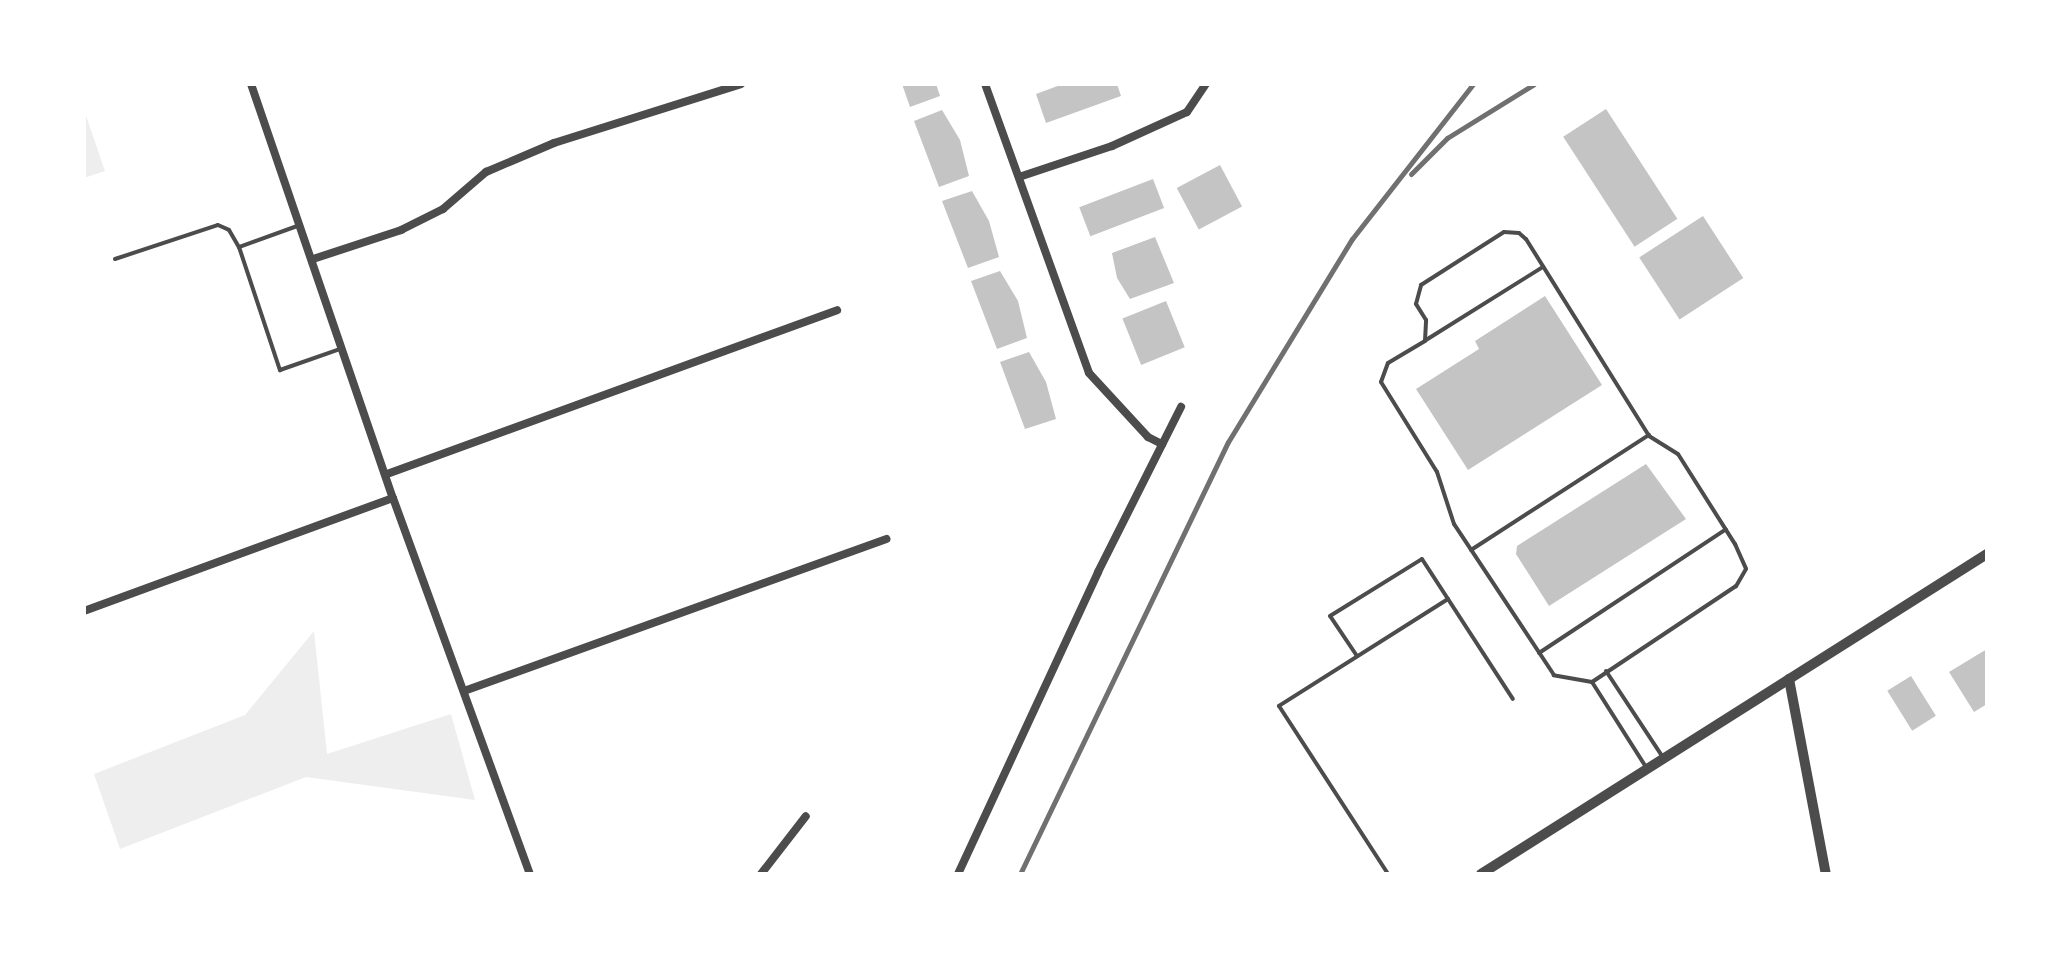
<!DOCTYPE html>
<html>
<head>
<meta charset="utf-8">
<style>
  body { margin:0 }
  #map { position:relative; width:2071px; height:958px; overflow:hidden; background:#fff; font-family:Literata,serif }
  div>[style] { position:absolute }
  .green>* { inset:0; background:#eee }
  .building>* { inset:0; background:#c4c4c4; transform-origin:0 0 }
  .service>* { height:4px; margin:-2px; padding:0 2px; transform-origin:2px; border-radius:2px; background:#4c4c4c }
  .minor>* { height:8px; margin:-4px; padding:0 4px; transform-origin:4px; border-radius:4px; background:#4c4c4c }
  .tertiary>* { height:10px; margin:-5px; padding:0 5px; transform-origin:5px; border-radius:5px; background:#4c4c4c }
  .rail>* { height:5px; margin:-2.5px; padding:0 2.5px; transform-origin:2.5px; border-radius:2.5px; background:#707070 }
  span { translate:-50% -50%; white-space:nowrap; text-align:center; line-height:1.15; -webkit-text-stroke:6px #fff; paint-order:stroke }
  .frame { position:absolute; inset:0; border:86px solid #fff; pointer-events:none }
</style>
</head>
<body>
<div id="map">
  <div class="green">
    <div style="clip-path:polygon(84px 110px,105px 171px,84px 178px)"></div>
    <div style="clip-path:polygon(314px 631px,327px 754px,451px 714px,475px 800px,306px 777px,120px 849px,94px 774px,245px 715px)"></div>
  </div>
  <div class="building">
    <div style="clip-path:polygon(902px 84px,936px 84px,940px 96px,910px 107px)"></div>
    <div style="clip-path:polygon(1063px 84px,1117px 84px,1121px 96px,1046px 123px,1036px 94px)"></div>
    <div style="left:1606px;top:109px;width:131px;height:51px;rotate:57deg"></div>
    <div style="clip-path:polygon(942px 110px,960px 140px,969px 176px,939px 187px,914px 121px)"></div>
    <div style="left:1220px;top:165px;width:47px;height:49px;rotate:62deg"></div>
    <div style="left:1153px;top:179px;width:31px;height:79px;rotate:69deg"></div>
    <div style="clip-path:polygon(972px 191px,989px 221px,999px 257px,968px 268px,942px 201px)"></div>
    <div style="left:1703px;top:216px;width:74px;height:76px;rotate:57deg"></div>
    <div style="clip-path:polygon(1155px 237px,1174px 283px,1130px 299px,1117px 278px,1112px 253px)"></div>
    <div style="clip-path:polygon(1000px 271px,1018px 301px,1027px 338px,997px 349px,971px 281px)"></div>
    <div style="clip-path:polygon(1545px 296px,1602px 385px,1468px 470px,1416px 389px,1479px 349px,1475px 341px)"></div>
    <div style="left:1166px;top:301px;width:50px;height:47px;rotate:68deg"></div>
    <div style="clip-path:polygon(1029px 352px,1046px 382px,1056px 419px,1025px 429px,1000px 362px)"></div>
    <div style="clip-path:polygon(1646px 464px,1686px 519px,1549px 606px,1516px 554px,1517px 546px)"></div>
    <div style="clip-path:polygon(1987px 649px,1987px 704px,1974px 712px,1949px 672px)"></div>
    <div style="left:1911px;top:676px;width:47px;height:28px;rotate:58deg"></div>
  </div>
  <div class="service">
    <div style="left:300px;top:225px;width:65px;rotate:160.2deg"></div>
    <div style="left:239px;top:247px;width:130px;rotate:71.6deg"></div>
    <div style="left:280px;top:370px;width:64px;rotate:-19.3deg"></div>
    <div style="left:1504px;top:232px;width:15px;rotate:4deg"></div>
    <div style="left:1519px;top:233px;width:9px;rotate:41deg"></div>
    <div style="left:1526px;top:239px;width:232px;rotate:58deg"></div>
    <div style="left:1649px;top:436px;width:34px;rotate:32deg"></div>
    <div style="left:1678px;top:454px;width:107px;rotate:57.7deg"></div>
    <div style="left:1735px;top:544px;width:27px;rotate:66deg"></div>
    <div style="left:1746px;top:569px;width:20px;rotate:120deg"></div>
    <div style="left:1736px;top:586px;width:173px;rotate:146.3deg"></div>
    <div style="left:1592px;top:682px;width:39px;rotate:-170deg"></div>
    <div style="left:1554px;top:675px;width:181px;rotate:-123.5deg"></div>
    <div style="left:1454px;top:524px;width:55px;rotate:-108.1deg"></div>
    <div style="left:1437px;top:472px;width:106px;rotate:-121.9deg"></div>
    <div style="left:1381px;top:382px;width:20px;rotate:-70deg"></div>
    <div style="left:1388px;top:363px;width:43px;rotate:-30.7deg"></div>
    <div style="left:1425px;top:341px;width:21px;rotate:-87deg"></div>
    <div style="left:1426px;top:320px;width:19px;rotate:-122deg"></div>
    <div style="left:1416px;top:304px;width:20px;rotate:-75deg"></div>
    <div style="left:1421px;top:285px;width:98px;rotate:-32.6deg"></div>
    <div style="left:115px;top:259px;width:108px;rotate:-18.3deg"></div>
    <div style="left:218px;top:225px;width:12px;rotate:24deg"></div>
    <div style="left:229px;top:230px;width:20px;rotate:60deg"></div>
    <div style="left:1426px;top:340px;width:138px;rotate:-32deg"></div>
    <div style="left:1471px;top:550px;width:212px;rotate:-32.9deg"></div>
    <div style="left:1448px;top:599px;width:119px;rotate:57deg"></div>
    <div style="left:1539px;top:653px;width:224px;rotate:-33.5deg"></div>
    <div style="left:1357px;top:656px;width:48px;rotate:-124deg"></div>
    <div style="left:1330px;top:616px;width:108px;rotate:-31.8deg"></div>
    <div style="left:1422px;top:559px;width:48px;rotate:57deg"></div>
    <div style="left:1448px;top:599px;width:200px;rotate:147.7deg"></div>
    <div style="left:1279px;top:706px;width:200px;rotate:57deg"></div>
    <div style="left:1606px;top:671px;width:102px;rotate:56.6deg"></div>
    <div style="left:1592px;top:682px;width:101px;rotate:57.6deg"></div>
  </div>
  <div class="minor">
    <div style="left:251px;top:84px;width:438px;rotate:71.1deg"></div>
    <div style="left:393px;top:498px;width:400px;rotate:70deg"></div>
    <div style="left:985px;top:84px;width:307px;rotate:70.2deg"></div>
    <div style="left:1089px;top:373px;width:87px;rotate:47.3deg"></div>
    <div style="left:1148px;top:437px;width:16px;rotate:27deg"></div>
    <div style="left:1019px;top:177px;width:98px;rotate:-18.4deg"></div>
    <div style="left:1112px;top:146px;width:82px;rotate:-24.4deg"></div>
    <div style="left:1187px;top:112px;width:34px;rotate:-56deg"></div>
    <div style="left:313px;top:259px;width:93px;rotate:-18.2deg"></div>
    <div style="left:401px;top:230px;width:47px;rotate:-26.6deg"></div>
    <div style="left:443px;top:209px;width:57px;rotate:-40.7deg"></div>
    <div style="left:486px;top:172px;width:74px;rotate:-23.1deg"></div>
    <div style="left:554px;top:143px;width:196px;rotate:-17.5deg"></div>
    <div style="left:387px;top:474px;width:479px;rotate:-20deg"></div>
    <div style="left:84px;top:611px;width:329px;rotate:-20.1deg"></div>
    <div style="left:464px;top:691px;width:449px;rotate:-19.8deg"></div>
    <div style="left:761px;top:874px;width:73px;rotate:-52.2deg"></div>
    <div style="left:958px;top:874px;width:333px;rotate:-65.1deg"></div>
    <div style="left:1098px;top:572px;width:185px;rotate:-63.3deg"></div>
  </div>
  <div class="tertiary">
    <div style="left:1789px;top:679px;width:198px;rotate:79.3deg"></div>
    <div style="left:1481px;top:874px;width:599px;rotate:-32.31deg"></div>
  </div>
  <div class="rail">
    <div style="left:1411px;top:174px;width:51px;rotate:-45deg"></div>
    <div style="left:1447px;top:138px;width:102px;rotate:-31.8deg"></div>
    <div style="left:1020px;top:874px;width:479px;rotate:-64.3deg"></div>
    <div style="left:1228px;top:442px;width:238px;rotate:-58.6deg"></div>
    <div style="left:1352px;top:239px;width:197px;rotate:-52deg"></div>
  </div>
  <div class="frame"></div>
</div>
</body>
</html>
